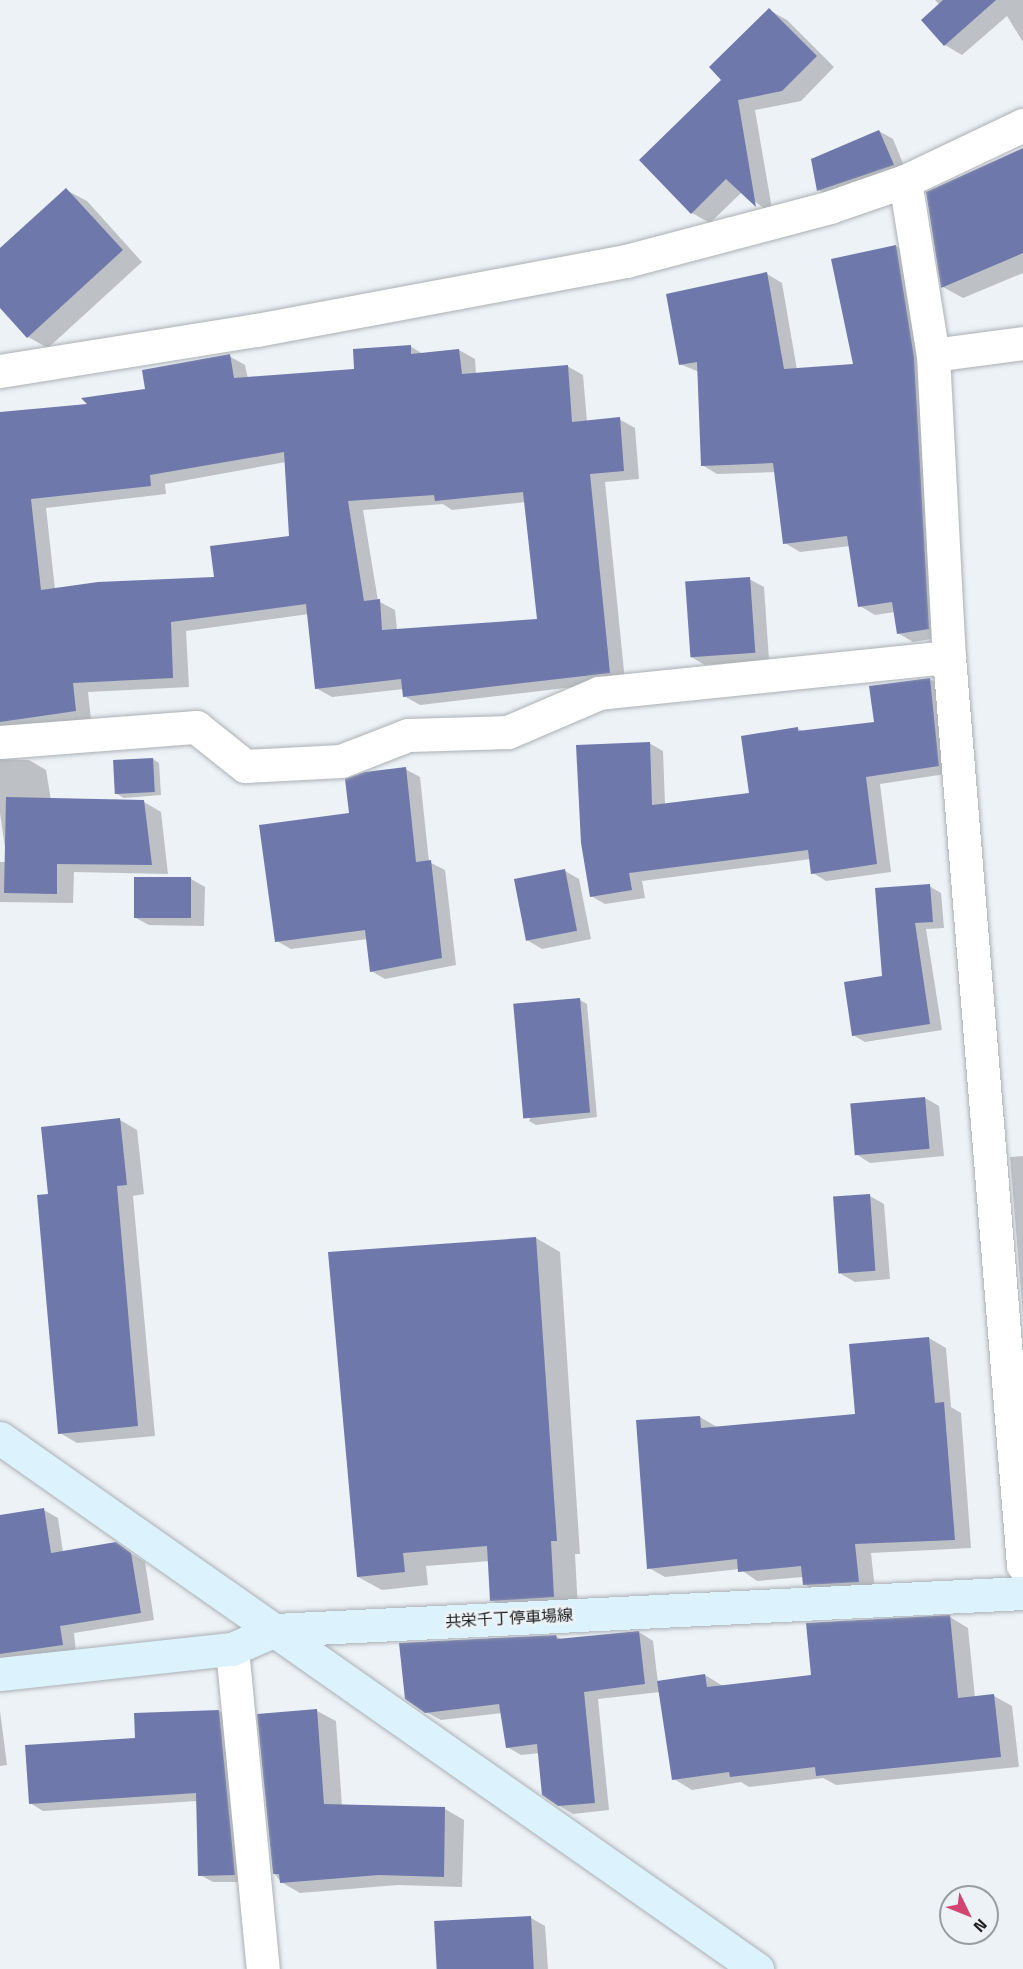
<!DOCTYPE html>
<html>
<head>
<meta charset="utf-8">
<style>
  body { margin:0 }
  #map { position:relative; width:1023px; height:1969px; overflow:hidden; background:#edf2f7; font-family:"Titillium Web","Noto Sans JP",sans-serif }
  div>[style] { position:absolute }
  .shadow>* { inset:0; background:#0003 }
  .building>* { inset:0; background:#6e78ab; transform-origin:0 0 }
  .roads { filter:drop-shadow(0 0 2px #abb0b4) drop-shadow(0 0 2px #abb0b4) }
  .street>* { height:33px; margin:-16.5px; padding:0 16.5px; transform-origin:16.5px; border-radius:16.5px; background:#fff }
  .secondary>* { height:33px; margin:-16.5px; padding:0 16.5px; transform-origin:16.5px; border-radius:16.5px; background:#dcf3fe }
  span { translate:-50% -50%; white-space:nowrap; text-align:center; line-height:1.15; -webkit-text-stroke:5px #edf2f7; paint-order:stroke }
  .street-label { font-size:16px; color:#1b1d1e }
  .north { position:absolute; left:939px; top:1885px; width:60px; height:60px; box-sizing:border-box; background:#edf2f7; border:2px solid #999da0; border-radius:50%; rotate:133deg; font-size:16px; font-weight:700; line-height:24px; text-align:center; color:#1b1d1e }
  .north::after { content:''; display:block; margin:auto; width:21px; height:27px; background:#d24472; clip-path:polygon(50% 0,100% 100%,50% 72%,0 100%) }
</style>
</head>
<body>
<div id="map">
  <div class="shadow">
    <div style="clip-path:polygon(935px 0,1023px 0,1023px 42px,1007px 16px,962px 55px,945px 45px,940px 5px)"></div>
    <div style="clip-path:polygon(769px 10px,787px 20px,834px 67px,801px 101px,755px 110px,773px 215px,742px 192px,710px 223px,692px 213px)"></div>
    <div style="clip-path:polygon(879px 131px,893px 139px,907px 173px,833px 198px,819px 190px)"></div>
    <div style="clip-path:polygon(1023px 149px,1023px 273px,963px 298px,943px 287px)"></div>
    <div style="clip-path:polygon(66px 190px,87px 201px,142px 262px,48px 348px,28px 337px,0 306px,0 250px)"></div>
    <div style="clip-path:polygon(896px 246px,911px 255px,944px 637px,913px 642px,898px 633px,895px 612px,875px 615px,860px 606px,850px 546px,800px 552px,785px 543px,775px 472px,717px 474px,702px 465px,699px 372px,680px 364px,767px 274px,782px 283px,797px 370px,855px 365px)"></div>
    <div style="clip-path:polygon(evenodd,410px 346px,423px 354px,459px 350px,475px 359px,476px 374px,567px 366px,583px 375px,587px 422px,619px 419px,635px 428px,639px 479px,605px 482px,625px 681px,420px 705px,404px 696px,404px 689px,332px 697px,316px 688px,309px 614px,186px 631px,189px 687px,88px 692px,91px 720px,0 736px,0 413px,90px 405px,147px 390px,229px 356px,245px 365px,248px 379px,355px 371px,410px 346px,286px 462px,291px 538px,216px 578px,55px 589px,46px 508px,166px 494px,165px 484px,286px 462px,410px 346px,526px 502px,538px 621px,397px 630px,395px 610px,378px 601px,363px 510px,443px 504px,452px 510px,526px 502px)"></div>
    <div style="clip-path:polygon(749px 579px,764px 587px,769px 660px,705px 665px,691px 657px)"></div>
    <div style="clip-path:polygon(930px 679px,944px 687px,952px 773px,880px 784px,891px 872px,826px 881px,813px 873px,811px 859px,642px 881px,645px 898px,605px 904px,591px 896px,649px 743px,663px 751px,665px 805px,751px 794px,797px 728px,804px 732px,876px 724px)"></div>
    <div style="clip-path:polygon(0 759px,29px 760px,46px 770px,51px 800px,144px 802px,161px 812px,168px 874px,74px 872px,73px 903px,0 902px,0 862px,7px 862px,0 813px)"></div>
    <div style="clip-path:polygon(153px 759px,159px 763px,161px 795px,124px 798px,117px 794px)"></div>
    <div style="clip-path:polygon(405px 769px,420px 777px,429px 862px,445px 870px,456px 965px,385px 979px,371px 971px,368px 939px,291px 949px,277px 941px,350px 814px)"></div>
    <div style="clip-path:polygon(565px 871px,579px 879px,591px 939px,542px 949px,527px 940px)"></div>
    <div style="clip-path:polygon(191px 879px,205px 887px,204px 926px,149px 925px,134px 917px)"></div>
    <div style="clip-path:polygon(929px 886px,941px 893px,944px 928px,926px 929px,942px 1030px,865px 1042px,853px 1035px)"></div>
    <div style="clip-path:polygon(580px 1000px,587px 1004px,597px 1117px,536px 1125px,529px 1121px)"></div>
    <div style="clip-path:polygon(925px 1098px,939px 1106px,944px 1156px,870px 1163px,856px 1154px)"></div>
    <div style="clip-path:polygon(120px 1120px,137px 1130px,144px 1194px,133px 1196px,155px 1436px,77px 1443px,60px 1433px,49px 1195px)"></div>
    <div style="clip-path:polygon(1023px 1156px,1023px 1316px,1010px 1157px)"></div>
    <div style="clip-path:polygon(870px 1196px,884px 1204px,890px 1279px,855px 1282px,841px 1274px)"></div>
    <div style="clip-path:polygon(536px 1238px,560px 1252px,580px 1554px,575px 1554px,578px 1610px,515px 1613px,491px 1600px,490px 1561px,426px 1566px,428px 1585px,382px 1590px,358px 1577px)"></div>
    <div style="clip-path:polygon(929px 1338px,946px 1348px,951px 1407px,961px 1413px,971px 1548px,871px 1553px,875px 1591px,821px 1594px,804px 1584px,803px 1577px,757px 1581px,740px 1569px,665px 1577px,649px 1568px,638px 1421px,700px 1417px,717px 1427px,857px 1416px)"></div>
    <div style="clip-path:polygon(44px 1510px,58px 1518px,63px 1552px,116px 1544px,145px 1562px,154px 1620px,74px 1633px,76px 1653px,0 1663px,0 1517px)"></div>
    <div style="clip-path:polygon(950px 1617px,968px 1628px,975px 1698px,994px 1696px,1012px 1706px,1019px 1767px,836px 1785px,823px 1778px,749px 1787px,741px 1782px,692px 1790px,674px 1779px,660px 1692px,598px 1699px,609px 1810px,573px 1814px,558px 1805px,540px 1753px,521px 1755px,507px 1747px,502px 1713px,441px 1720px,426px 1712px,556px 1636px,562px 1640px,639px 1632px,653px 1641px,658px 1683px,705px 1675px,723px 1686px,812px 1677px)"></div>
    <div style="clip-path:polygon(0 1711px,7px 1765px,0 1766px)"></div>
    <div style="clip-path:polygon(219px 1711px,232px 1719px,248px 1882px,213px 1882px,200px 1875px,197px 1801px,43px 1811px,30px 1803px,136px 1739px)"></div>
    <div style="clip-path:polygon(317px 1711px,336px 1721px,342px 1806px,445px 1809px,464px 1820px,462px 1887px,398px 1885px,300px 1893px,281px 1882px,274px 1873px)"></div>
    <div style="clip-path:polygon(531px 1918px,545px 1926px,548px 1969px,438px 1969px)"></div>
  </div>
  <div class="building">
    <div style="clip-path:polygon(943px 0,996px 0,944px 46px,921px 20px)"></div>
    <div style="clip-path:polygon(769px 8px,817px 56px,782px 91px,738px 100px,756px 207px,726px 179px,691px 214px,639px 160px,721px 80px,709px 67px)"></div>
    <div style="clip-path:polygon(879px 130px,894px 165px,817px 191px,811px 159px)"></div>
    <div style="clip-path:polygon(1023px 148px,1023px 253px,941px 288px,926px 192px)"></div>
    <div style="clip-path:polygon(66px 188px,123px 250px,27px 338px,0 308px,0 248px)"></div>
    <div style="clip-path:polygon(896px 245px,914px 357px,929px 629px,897px 634px,892px 602px,858px 607px,847px 536px,783px 544px,773px 463px,701px 466px,697px 362px,679px 365px,666px 294px,767px 272px,784px 369px,853px 364px,831px 259px)"></div>
    <div style="clip-path:polygon(evenodd,411px 345px,411px 354px,459px 349px,462px 374px,568px 365px,572px 422px,620px 417px,624px 471px,590px 474px,610px 673px,403px 697px,401px 679px,315px 689px,306px 604px,171px 622px,173px 678px,73px 683px,76px 711px,0 722px,0 412px,87px 404px,81px 398px,145px 389px,142px 370px,230px 354px,234px 378px,354px 369px,353px 349px,411px 345px,284px 452px,289px 536px,210px 546px,214px 577px,98px 582px,41px 590px,31px 499px,151px 486px,150px 475px,284px 452px,411px 345px,523px 492px,537px 619px,382px 630px,380px 599px,364px 601px,348px 501px,434px 495px,435px 501px,523px 492px)"></div>
    <div style="left:750px;top:577px;width:76px;height:65px;rotate:86deg"></div>
    <div style="clip-path:polygon(930px 678px,939px 766px,866px 777px,877px 864px,811px 874px,808px 850px,629px 873px,632px 890px,590px 897px,581px 843px,576px 745px,650px 742px,652px 805px,749px 793px,741px 736px,798px 727px,798px 731px,874px 722px,869px 686px)"></div>
    <div style="left:153px;top:758px;width:34px;height:40px;rotate:87deg"></div>
    <div style="clip-path:polygon(406px 767px,416px 862px,431px 860px,442px 958px,370px 972px,365px 930px,275px 942px,259px 825px,349px 813px,345px 779px,365px 772px)"></div>
    <div style="clip-path:polygon(6px 797px,144px 800px,152px 865px,57px 864px,57px 894px,4px 893px)"></div>
    <div style="left:565px;top:869px;width:63px;height:52px;rotate:79deg"></div>
    <div style="left:134px;top:877px;width:57px;height:41px"></div>
    <div style="clip-path:polygon(930px 884px,933px 922px,915px 923px,930px 1024px,852px 1036px,844px 982px,882px 976px,875px 888px)"></div>
    <div style="left:580px;top:998px;width:115px;height:67px;rotate:85deg"></div>
    <div style="left:925px;top:1097px;width:52px;height:75px;rotate:85deg"></div>
    <div style="clip-path:polygon(120px 1118px,127px 1185px,117px 1186px,138px 1426px,58px 1434px,37px 1195px,48px 1194px,41px 1127px)"></div>
    <div style="left:870px;top:1194px;width:77px;height:37px;rotate:86deg"></div>
    <div style="clip-path:polygon(536px 1237px,557px 1541px,551px 1541px,554px 1597px,490px 1601px,487px 1546px,403px 1553px,405px 1572px,357px 1577px,328px 1252px)"></div>
    <div style="clip-path:polygon(929px 1337px,935px 1403px,944px 1402px,955px 1540px,855px 1544px,859px 1582px,803px 1585px,801px 1566px,738px 1572px,737px 1559px,647px 1569px,636px 1420px,700px 1416px,701px 1428px,855px 1414px,849px 1344px)"></div>
    <div style="clip-path:polygon(44px 1508px,51px 1553px,116px 1542px,131px 1553px,141px 1613px,60px 1626px,63px 1645px,0 1654px,0 1515px)"></div>
    <div style="clip-path:polygon(950px 1615px,958px 1698px,994px 1694px,1001px 1757px,816px 1776px,815px 1767px,730px 1777px,729px 1772px,672px 1780px,657px 1681px,705px 1674px,707px 1687px,811px 1675px,806px 1623px)"></div>
    <div style="clip-path:polygon(639px 1631px,645px 1684px,584px 1692px,595px 1803px,558px 1806px,542px 1795px,537px 1744px,506px 1748px,499px 1704px,425px 1713px,405px 1699px,399px 1643px,556px 1635px,557px 1639px)"></div>
    <div style="clip-path:polygon(317px 1709px,324px 1804px,445px 1807px,444px 1877px,379px 1875px,280px 1883px,279px 1874px,273px 1874px,257px 1714px)"></div>
    <div style="clip-path:polygon(219px 1710px,235px 1875px,198px 1876px,196px 1793px,29px 1804px,25px 1745px,135px 1738px,134px 1713px)"></div>
    <div style="left:531px;top:1916px;width:53px;height:97px;rotate:87deg"></div>
  </div>
  <div class="roads">
    <div class="street">
      <div style="left:905px;top:181px;width:176px;rotate:80.9deg"></div>
      <div style="left:933px;top:355px;width:302px;rotate:87deg"></div>
      <div style="left:949px;top:657px;width:911px;rotate:85.34deg"></div>
      <div style="left:933px;top:355px;width:91px;rotate:-7.6deg"></div>
      <div style="left:0;top:371px;width:260px;rotate:-9.1deg"></div>
      <div style="left:257px;top:330px;width:375px;rotate:-10.6deg"></div>
      <div style="left:626px;top:261px;width:211px;rotate:-14.8deg"></div>
      <div style="left:830px;top:207px;width:79px;rotate:-19.1deg"></div>
      <div style="left:905px;top:181px;width:131px;rotate:-25.4deg"></div>
      <div style="left:0;top:742px;width:197px;rotate:-4.4deg"></div>
      <div style="left:196px;top:727px;width:63px;rotate:38.5deg"></div>
      <div style="left:245px;top:766px;width:96px;rotate:-3deg"></div>
      <div style="left:341px;top:761px;width:72px;rotate:-21.2deg"></div>
      <div style="left:408px;top:735px;width:100px;rotate:-1.7deg"></div>
      <div style="left:508px;top:732px;width:99px;rotate:-23.2deg"></div>
      <div style="left:599px;top:693px;width:352px;rotate:-5.9deg"></div>
      <div style="left:232px;top:1649px;width:321px;rotate:84.5deg"></div>
    </div>
    <div class="secondary">
      <div style="left:0;top:1438px;width:925px;rotate:35.05deg"></div>
      <div style="left:0;top:1674px;width:233px;rotate:-6.2deg"></div>
      <div style="left:232px;top:1649px;width:47px;rotate:-23.8deg"></div>
      <div style="left:275px;top:1630px;width:749px;rotate:-2.83deg"></div>
    </div>
  </div>
  <div class="street-label">
    <span style="left:509px;top:1618px;rotate:-3deg">共栄千丁停車場線</span>
  </div>
  <div class="north">N</div>
</div>
</body>
</html>
